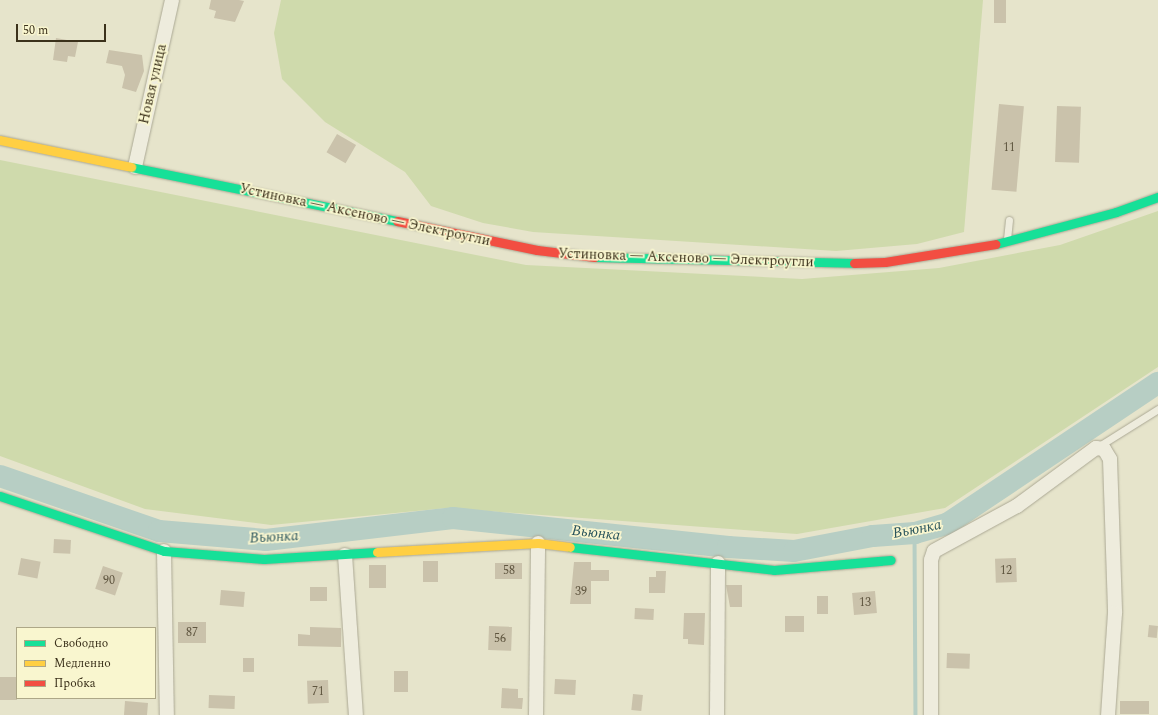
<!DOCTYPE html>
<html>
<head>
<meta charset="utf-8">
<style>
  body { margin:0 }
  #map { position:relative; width:1158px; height:715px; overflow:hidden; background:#e6e4cb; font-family:Spectral,serif }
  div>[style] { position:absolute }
  .green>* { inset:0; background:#cfdaac }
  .stream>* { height:3.5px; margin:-1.75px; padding:0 1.75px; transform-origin:1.75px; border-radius:1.75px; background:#b7cec4 }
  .river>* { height:22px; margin:-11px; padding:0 11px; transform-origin:11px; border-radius:11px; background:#b7cec4 }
  .building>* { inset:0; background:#cac2ab; transform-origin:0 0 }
  .roads { filter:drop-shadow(0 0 1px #aba894) drop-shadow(0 0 1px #aba894) }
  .lane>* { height:7px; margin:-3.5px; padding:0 3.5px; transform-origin:3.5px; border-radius:3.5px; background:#eeecdd }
  .street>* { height:14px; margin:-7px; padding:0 7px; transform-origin:7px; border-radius:7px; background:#eeecdd }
  .fast>* { height:9px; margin:-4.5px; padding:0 4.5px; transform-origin:4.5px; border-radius:4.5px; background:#16e098 }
  .slow>* { height:9px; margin:-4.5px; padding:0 4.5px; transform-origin:4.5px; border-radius:4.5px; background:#ffcf43 }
  .jam>* { height:9px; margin:-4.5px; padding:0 4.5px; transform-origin:4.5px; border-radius:4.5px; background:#f24e42 }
  span { translate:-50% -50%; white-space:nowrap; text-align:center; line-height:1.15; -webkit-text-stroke:3.5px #f9f6cf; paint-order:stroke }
  .number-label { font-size:12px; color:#5f553f }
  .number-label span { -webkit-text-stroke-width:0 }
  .street-label { font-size:14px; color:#3b311b }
  .water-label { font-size:15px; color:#29545c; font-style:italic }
  .legend { position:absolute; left:16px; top:627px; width:140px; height:72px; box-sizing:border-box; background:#f9f6cf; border:1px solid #ada787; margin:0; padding:5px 7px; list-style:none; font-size:12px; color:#3b311b }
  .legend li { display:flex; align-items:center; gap:8px; height:20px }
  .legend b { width:20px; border:1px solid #ada787 }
  .scale { position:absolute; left:16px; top:24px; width:90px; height:18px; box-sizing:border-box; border:2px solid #3b311b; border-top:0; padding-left:5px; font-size:12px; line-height:14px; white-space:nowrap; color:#3b311b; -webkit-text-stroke:3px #f9f6cf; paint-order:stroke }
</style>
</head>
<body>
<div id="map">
  <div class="green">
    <div style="clip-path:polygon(281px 0,983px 0,964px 232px,917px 244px,836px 251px,533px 232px,483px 223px,431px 206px,405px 172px,325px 122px,282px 79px,274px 33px)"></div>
    <div style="clip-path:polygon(0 160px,526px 265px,802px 279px,939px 268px,1060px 245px,1158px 211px,1158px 367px,945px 508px,797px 534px,447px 508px,271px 525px,145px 509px,0 456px)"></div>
  </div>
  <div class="stream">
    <div style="left:915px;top:533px;width:182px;rotate:89.7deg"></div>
  </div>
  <div class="river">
    <div style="left:0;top:476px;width:168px;rotate:19.1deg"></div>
    <div style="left:159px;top:531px;width:107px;rotate:4.8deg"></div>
    <div style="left:266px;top:540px;width:188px;rotate:-6.7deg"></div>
    <div style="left:453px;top:518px;width:277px;rotate:6deg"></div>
    <div style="left:728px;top:547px;width:66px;rotate:3.5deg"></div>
    <div style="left:794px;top:551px;width:80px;rotate:-10.8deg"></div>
    <div style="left:873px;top:536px;width:42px;rotate:-4.1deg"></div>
    <div style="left:915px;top:533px;width:33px;rotate:-16deg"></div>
    <div style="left:947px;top:524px;width:254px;rotate:-33.8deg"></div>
  </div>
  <div class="building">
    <div style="clip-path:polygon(211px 0,239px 0,244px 1px,235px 22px,214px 18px,216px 11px,209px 9px)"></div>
    <div style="left:994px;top:0;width:12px;height:23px"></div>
    <div style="clip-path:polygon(56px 38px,78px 42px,75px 57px,68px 56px,67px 62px,53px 60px)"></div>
    <div style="clip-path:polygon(109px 50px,142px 55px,144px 71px,136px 92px,122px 88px,125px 75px,122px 66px,106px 63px)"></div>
    <div style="left:999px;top:104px;width:25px;height:86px;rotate:5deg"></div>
    <div style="left:1057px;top:106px;width:24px;height:56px;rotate:2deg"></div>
    <div style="left:337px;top:134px;width:22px;height:21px;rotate:30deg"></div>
    <div style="left:54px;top:539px;width:17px;height:14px;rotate:3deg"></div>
    <div style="left:21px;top:558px;width:20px;height:17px;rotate:11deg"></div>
    <div style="left:1016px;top:558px;width:24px;height:21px;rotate:88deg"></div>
    <div style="left:423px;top:561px;width:15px;height:21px"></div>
    <div style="clip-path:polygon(574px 562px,591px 562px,591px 570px,609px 570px,609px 581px,591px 581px,591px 604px,570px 604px)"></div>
    <div style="left:522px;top:563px;width:16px;height:27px;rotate:90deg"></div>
    <div style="left:369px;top:565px;width:17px;height:23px"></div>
    <div style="left:103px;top:566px;width:21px;height:24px;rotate:19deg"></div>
    <div style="clip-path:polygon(656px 571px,666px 571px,665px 593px,649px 593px,649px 577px,656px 577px)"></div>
    <div style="clip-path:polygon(726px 585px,742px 585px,742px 607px,730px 607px)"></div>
    <div style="left:310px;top:587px;width:17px;height:14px"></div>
    <div style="left:221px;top:590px;width:24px;height:15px;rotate:5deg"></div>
    <div style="left:875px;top:591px;width:22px;height:23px;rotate:85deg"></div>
    <div style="left:817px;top:596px;width:11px;height:18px"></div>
    <div style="left:635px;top:608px;width:19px;height:11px;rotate:3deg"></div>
    <div style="clip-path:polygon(684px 613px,705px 613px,704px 645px,688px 644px,688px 639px,683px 639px)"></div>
    <div style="left:785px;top:616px;width:19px;height:16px"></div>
    <div style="left:178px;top:622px;width:28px;height:21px"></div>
    <div style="left:1149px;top:625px;width:9px;height:12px;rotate:6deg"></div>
    <div style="left:489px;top:626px;width:23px;height:24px;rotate:2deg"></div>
    <div style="clip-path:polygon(310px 627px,341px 628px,341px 647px,298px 646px,298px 634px,310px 635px)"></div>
    <div style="left:947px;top:653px;width:23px;height:15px;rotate:2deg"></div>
    <div style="left:243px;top:658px;width:11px;height:14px"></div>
    <div style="left:394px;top:671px;width:14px;height:21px"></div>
    <div style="left:0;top:677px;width:17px;height:23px"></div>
    <div style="left:555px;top:679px;width:21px;height:15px;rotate:3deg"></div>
    <div style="left:328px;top:680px;width:23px;height:21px;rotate:88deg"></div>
    <div style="clip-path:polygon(502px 688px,518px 689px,518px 698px,523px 698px,522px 709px,501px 708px)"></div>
    <div style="left:633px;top:694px;width:10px;height:16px;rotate:6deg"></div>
    <div style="left:209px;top:695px;width:26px;height:13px;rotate:2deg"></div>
    <div style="clip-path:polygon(125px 701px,148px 703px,147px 715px,124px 715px)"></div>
    <div style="left:1120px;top:701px;width:29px;height:13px"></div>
  </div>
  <div class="roads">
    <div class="lane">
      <div style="left:1007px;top:239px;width:19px;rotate:-84deg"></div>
      <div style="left:1099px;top:446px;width:70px;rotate:-32.1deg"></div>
    </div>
    <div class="street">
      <div style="left:135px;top:167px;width:171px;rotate:-77.5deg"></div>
      <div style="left:164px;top:551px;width:164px;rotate:89deg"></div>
      <div style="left:345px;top:555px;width:160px;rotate:86.1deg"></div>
      <div style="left:536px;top:715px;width:172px;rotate:-89.3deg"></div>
      <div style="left:717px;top:715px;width:152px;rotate:-89.6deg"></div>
      <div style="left:931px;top:715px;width:155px;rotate:-90deg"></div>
      <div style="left:931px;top:560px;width:9px;rotate:-72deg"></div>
      <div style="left:934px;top:551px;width:94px;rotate:-28.5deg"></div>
      <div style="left:1017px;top:506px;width:98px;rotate:-36.3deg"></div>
      <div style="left:1096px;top:448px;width:8px;rotate:7deg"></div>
      <div style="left:1104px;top:449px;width:12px;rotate:59deg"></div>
      <div style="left:1110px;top:459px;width:154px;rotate:88.1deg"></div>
      <div style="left:1115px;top:613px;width:102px;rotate:93.9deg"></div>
    </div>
    <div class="fast">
      <div style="left:131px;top:167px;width:271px;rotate:11.5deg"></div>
      <div style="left:996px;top:244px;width:124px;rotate:-14.9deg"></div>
      <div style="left:1116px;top:212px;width:45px;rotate:-19.7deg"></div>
      <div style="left:595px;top:257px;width:259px;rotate:1.3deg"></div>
      <div style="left:0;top:496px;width:173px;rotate:18.5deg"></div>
      <div style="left:164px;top:551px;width:100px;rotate:4.6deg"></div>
      <div style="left:264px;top:559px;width:113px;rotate:-3.5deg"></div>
      <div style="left:570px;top:547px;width:205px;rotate:6.4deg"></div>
      <div style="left:774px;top:570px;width:117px;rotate:-4.9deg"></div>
    </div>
    <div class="slow">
      <div style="left:0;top:140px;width:134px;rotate:11.6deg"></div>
      <div style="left:377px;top:552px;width:161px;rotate:-3.2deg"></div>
      <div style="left:538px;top:543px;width:32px;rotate:7deg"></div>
    </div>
    <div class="jam">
      <div style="left:397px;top:221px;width:143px;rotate:11.7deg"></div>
      <div style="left:537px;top:250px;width:58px;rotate:6.9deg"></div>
      <div style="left:854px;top:263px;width:31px;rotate:-2deg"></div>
      <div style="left:885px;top:262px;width:112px;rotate:-9.2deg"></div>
    </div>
  </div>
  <div class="number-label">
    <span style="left:1009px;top:148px">11</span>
    <span style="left:509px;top:571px">58</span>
    <span style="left:1006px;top:571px">12</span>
    <span style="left:109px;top:581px">90</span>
    <span style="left:581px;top:592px">39</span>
    <span style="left:865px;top:603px">13</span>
    <span style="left:192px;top:633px">87</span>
    <span style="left:500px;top:639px">56</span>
    <span style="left:318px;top:692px">71</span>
  </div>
  <div class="street-label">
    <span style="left:153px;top:84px;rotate:-77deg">Новая улица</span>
    <span style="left:365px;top:215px;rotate:12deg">Устиновка — Аксеново — Электроугли</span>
    <span style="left:686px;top:258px;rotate:2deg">Устиновка — Аксеново — Электроугли</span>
  </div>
  <div class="water-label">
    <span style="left:917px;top:529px;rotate:-11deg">Вьюнка</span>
    <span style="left:596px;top:533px;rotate:6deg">Вьюнка</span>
    <span style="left:274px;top:537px;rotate:-3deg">Вьюнка</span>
  </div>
  <ul class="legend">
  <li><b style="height:5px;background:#16e098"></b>Свободно</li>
  <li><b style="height:5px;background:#ffcf43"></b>Медленно</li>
  <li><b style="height:5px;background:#f24e42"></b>Пробка</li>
  </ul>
  <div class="scale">50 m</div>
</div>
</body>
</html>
